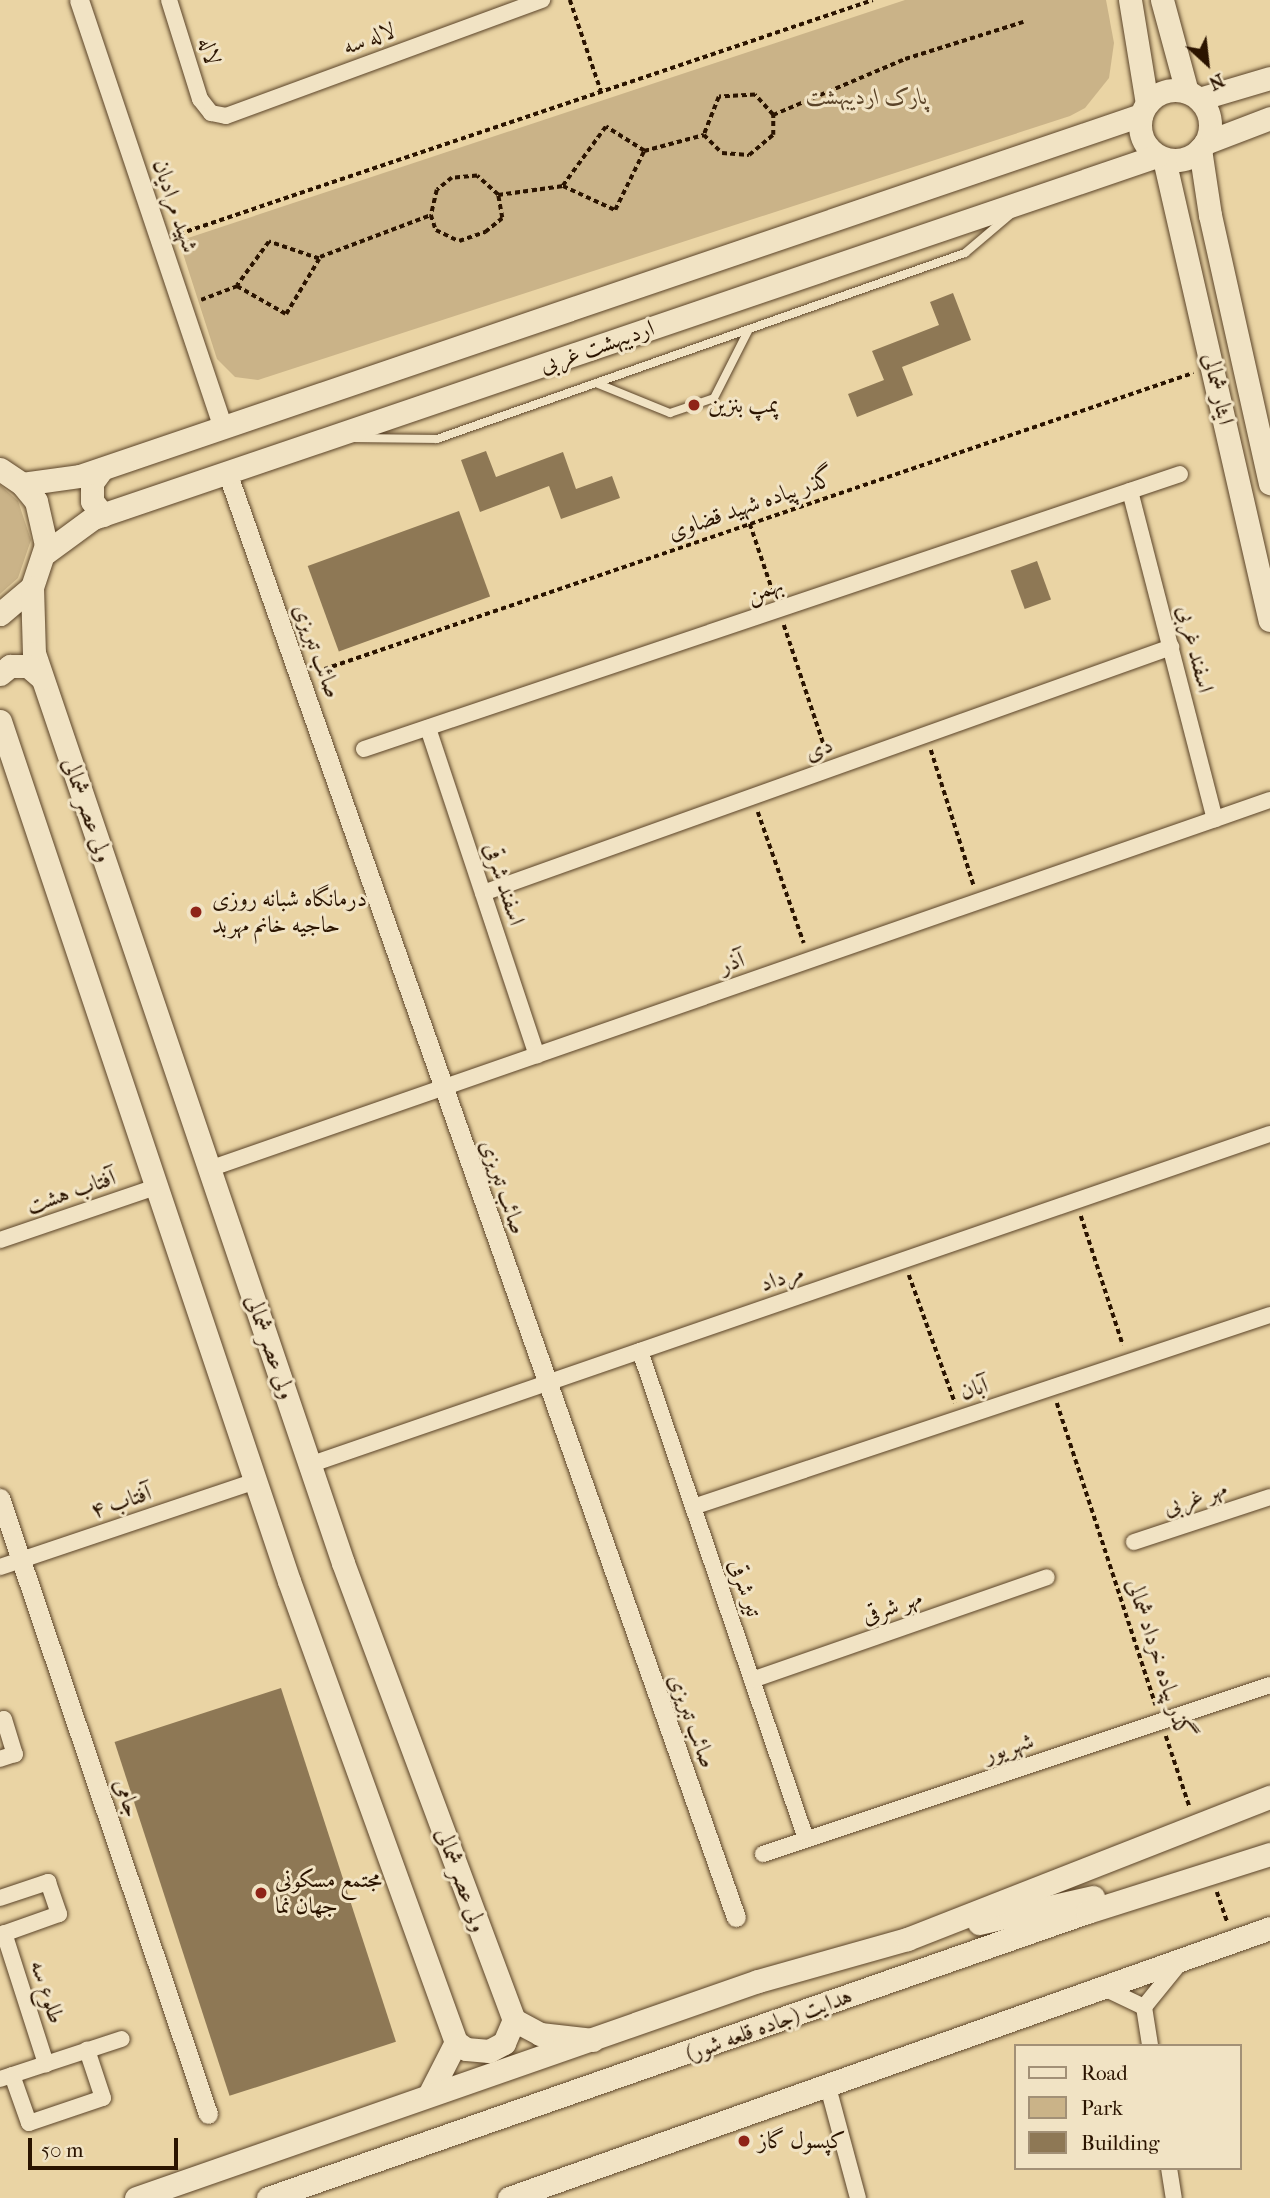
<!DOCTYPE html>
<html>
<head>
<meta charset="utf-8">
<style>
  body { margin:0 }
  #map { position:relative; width:1270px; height:2198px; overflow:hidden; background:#ead4a4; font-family:"IM FELL French Canon",Amiri,serif }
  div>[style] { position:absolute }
  .green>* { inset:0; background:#cab388 }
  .building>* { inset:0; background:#8e7855; transform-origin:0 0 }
  .path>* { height:3.5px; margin-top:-1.75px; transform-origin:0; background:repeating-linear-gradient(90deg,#2b1400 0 5px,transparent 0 8.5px) }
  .roads { filter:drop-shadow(0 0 2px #5b4429) drop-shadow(0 0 2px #5b4429) }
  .service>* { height:8px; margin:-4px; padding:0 4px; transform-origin:4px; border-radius:4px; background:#f1e3c4 }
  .minor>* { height:16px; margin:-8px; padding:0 8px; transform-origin:8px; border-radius:8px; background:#f1e3c4 }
  .tertiary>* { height:19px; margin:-9.5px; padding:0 9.5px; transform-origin:9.5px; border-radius:9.5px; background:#f1e3c4 }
  .secondary>* { height:23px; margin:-11.5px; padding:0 11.5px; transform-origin:11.5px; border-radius:11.5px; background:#f1e3c4 }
  .secondary>.ring { margin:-11.5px; padding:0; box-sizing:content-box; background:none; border:23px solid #f1e3c4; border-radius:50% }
  .dots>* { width:19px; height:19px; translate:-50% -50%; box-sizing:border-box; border:4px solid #f1e3c4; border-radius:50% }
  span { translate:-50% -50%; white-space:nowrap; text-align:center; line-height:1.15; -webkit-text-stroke:6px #f1e3c4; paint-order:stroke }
  .street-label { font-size:23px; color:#2b1400 }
  .park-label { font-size:23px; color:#5b4429; font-style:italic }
  .poi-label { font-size:23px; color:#2b1400 }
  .left { translate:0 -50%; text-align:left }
  .legend { position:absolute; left:1014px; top:2044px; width:228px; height:126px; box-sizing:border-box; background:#f1e3c4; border:2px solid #a29076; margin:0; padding:9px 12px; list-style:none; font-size:21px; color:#2b1400 }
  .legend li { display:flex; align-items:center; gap:14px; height:35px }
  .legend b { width:35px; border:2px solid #a29076 }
  .north { position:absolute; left:1172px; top:28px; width:70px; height:70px; -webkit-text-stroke:5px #f1e3c4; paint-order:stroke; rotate:153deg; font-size:19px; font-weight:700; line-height:28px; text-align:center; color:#2b1400 }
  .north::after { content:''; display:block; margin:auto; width:24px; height:32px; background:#2b1400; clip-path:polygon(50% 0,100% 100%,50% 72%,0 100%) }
  .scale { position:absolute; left:28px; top:2138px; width:150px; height:32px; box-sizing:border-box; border:4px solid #2b1400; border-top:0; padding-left:9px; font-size:21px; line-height:24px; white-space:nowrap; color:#2b1400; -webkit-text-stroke:5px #f1e3c4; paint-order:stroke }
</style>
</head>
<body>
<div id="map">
  <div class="green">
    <div style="clip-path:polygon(905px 0,1106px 0,1114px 43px,1109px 78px,1085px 108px,1070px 116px,258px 380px,235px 377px,217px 359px,179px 241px)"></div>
    <div style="clip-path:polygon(0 485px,18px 501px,31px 540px,18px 578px,0 594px)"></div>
  </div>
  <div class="building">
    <div style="clip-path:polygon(953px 293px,971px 340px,902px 367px,913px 395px,857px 417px,848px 394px,884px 380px,872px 351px,939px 325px,930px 302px)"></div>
    <div style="clip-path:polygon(486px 451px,496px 477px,563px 452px,576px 489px,612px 476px,620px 498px,561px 519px,549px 486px,480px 512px,461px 460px)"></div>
    <div style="left:459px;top:511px;width:91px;height:161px;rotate:70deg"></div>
    <div style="left:1037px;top:561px;width:41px;height:28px;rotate:70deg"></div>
    <div style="left:281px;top:1688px;width:372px;height:175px;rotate:72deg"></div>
  </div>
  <div class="path">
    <div style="left:570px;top:0;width:96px;rotate:71.2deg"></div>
    <div style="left:773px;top:115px;width:143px;rotate:-23deg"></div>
    <div style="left:905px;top:59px;width:124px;rotate:-17.4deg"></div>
    <div style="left:644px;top:151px;width:62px;rotate:-14.9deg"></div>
    <div style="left:704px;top:135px;width:25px;rotate:45deg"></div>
    <div style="left:722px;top:153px;width:27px;rotate:4deg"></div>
    <div style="left:749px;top:155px;width:31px;rotate:-40deg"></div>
    <div style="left:773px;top:135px;width:20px;rotate:-90deg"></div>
    <div style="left:773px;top:115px;width:27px;rotate:-132deg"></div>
    <div style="left:755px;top:95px;width:36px;rotate:177deg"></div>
    <div style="left:719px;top:97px;width:41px;rotate:111.5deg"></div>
    <div style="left:498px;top:195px;width:66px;rotate:-7.9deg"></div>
    <div style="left:563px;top:186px;width:57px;rotate:24.8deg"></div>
    <div style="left:615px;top:210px;width:66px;rotate:-63.8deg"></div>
    <div style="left:644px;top:151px;width:45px;rotate:-147.7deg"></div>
    <div style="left:606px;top:127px;width:73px;rotate:126.1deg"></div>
    <div style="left:179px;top:234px;width:732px;rotate:-18.63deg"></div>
    <div style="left:320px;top:257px;width:119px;rotate:-20.7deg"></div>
    <div style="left:431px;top:215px;width:16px;rotate:72deg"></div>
    <div style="left:436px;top:230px;width:25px;rotate:26deg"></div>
    <div style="left:459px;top:241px;width:28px;rotate:-19deg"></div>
    <div style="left:485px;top:232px;width:22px;rotate:-39deg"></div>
    <div style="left:502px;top:218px;width:23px;rotate:-100deg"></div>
    <div style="left:498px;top:195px;width:28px;rotate:-138deg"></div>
    <div style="left:477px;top:176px;width:25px;rotate:175deg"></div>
    <div style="left:452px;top:178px;width:19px;rotate:141deg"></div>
    <div style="left:437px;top:190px;width:26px;rotate:103deg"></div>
    <div style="left:201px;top:300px;width:39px;rotate:-21deg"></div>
    <div style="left:237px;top:286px;width:56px;rotate:29.7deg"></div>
    <div style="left:286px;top:314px;width:64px;rotate:-59deg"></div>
    <div style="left:319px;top:259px;width:53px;rotate:-161.2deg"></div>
    <div style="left:269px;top:242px;width:54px;rotate:126deg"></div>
    <div style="left:750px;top:524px;width:75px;rotate:71.3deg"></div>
    <div style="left:784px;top:625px;width:133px;rotate:71.6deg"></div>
    <div style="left:316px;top:672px;width:927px;rotate:-18.83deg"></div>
    <div style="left:931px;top:750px;width:143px;rotate:72.5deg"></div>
    <div style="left:758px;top:812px;width:139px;rotate:70.7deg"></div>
    <div style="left:1081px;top:1216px;width:136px;rotate:72deg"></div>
    <div style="left:909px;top:1275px;width:136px;rotate:70.2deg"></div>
    <div style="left:1057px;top:1403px;width:318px;rotate:71.9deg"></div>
    <div style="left:1166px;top:1736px;width:76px;rotate:71.6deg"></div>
    <div style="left:1217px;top:1892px;width:31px;rotate:71deg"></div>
  </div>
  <div class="roads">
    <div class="service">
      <div style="left:596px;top:383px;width:80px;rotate:22.1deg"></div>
      <div style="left:670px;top:413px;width:46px;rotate:-18.8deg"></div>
      <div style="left:714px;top:398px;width:77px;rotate:-63.1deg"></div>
      <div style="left:353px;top:438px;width:84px;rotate:0.7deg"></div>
      <div style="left:437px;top:439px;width:560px;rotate:-19.41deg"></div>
      <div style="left:965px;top:253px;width:60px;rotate:-40.3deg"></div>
    </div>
    <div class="minor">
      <div style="left:169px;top:0;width:104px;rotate:72.6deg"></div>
      <div style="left:200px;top:99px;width:18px;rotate:52deg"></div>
      <div style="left:211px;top:113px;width:15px;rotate:11deg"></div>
      <div style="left:226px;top:116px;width:337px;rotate:-20.2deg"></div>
      <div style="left:1130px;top:491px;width:339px;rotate:75.5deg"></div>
      <div style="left:428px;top:728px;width:345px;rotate:71.6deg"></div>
      <div style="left:364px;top:749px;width:861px;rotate:-18.62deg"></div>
      <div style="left:483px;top:893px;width:731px;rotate:-19.67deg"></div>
      <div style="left:209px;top:1169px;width:1123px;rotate:-19.18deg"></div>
      <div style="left:0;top:1240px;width:165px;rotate:-18.8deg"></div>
      <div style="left:640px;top:1351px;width:515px;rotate:71.21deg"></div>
      <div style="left:309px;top:1465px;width:1016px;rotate:-19.01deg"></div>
      <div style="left:693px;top:1507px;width:608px;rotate:-18.41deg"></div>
      <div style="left:1134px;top:1542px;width:143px;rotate:-18.3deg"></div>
      <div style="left:0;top:1567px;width:270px;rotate:-18.6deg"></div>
      <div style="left:752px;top:1680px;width:312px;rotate:-19.2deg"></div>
      <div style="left:0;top:1721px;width:4px;rotate:-27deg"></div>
      <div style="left:4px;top:1719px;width:37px;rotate:73deg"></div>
      <div style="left:15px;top:1754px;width:16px;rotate:162deg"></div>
      <div style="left:763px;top:1854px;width:534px;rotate:-18.43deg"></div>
      <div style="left:0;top:1898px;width:51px;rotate:-18.4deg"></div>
      <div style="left:48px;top:1882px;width:34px;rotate:71deg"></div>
      <div style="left:59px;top:1914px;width:63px;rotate:160.4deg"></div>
      <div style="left:4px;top:1933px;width:138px;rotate:72.2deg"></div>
      <div style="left:1102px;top:1987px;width:47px;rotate:25.5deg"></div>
      <div style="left:1144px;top:2007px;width:60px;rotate:-51deg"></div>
      <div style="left:1144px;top:2007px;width:39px;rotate:81deg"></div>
      <div style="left:12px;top:2075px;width:51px;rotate:70.5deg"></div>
      <div style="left:29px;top:2123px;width:78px;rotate:-18.7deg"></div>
      <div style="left:103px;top:2098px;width:51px;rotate:-108.4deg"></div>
      <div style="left:0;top:2079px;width:128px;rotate:-18.2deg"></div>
      <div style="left:828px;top:2087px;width:115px;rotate:74.9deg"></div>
      <div style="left:1169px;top:2168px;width:30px;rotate:81deg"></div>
    </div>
    <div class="tertiary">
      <div style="left:79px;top:0;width:451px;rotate:71.4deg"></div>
      <div style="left:227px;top:472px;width:1532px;rotate:70.6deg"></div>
      <div style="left:0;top:1498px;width:650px;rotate:71.34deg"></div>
    </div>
    <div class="secondary">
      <div style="left:1130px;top:0;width:105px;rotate:80.7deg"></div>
      <div style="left:1162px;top:0;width:95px;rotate:74.8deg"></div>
      <div class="ring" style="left:1140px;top:90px;width:47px;height:47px"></div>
      <div style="left:1199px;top:99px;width:74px;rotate:-16.5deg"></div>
      <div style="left:1205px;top:143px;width:70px;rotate:-21deg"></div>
      <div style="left:1200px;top:149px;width:67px;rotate:81.4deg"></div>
      <div style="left:1210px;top:215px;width:275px;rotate:77.4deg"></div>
      <div style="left:1164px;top:159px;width:473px;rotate:77.1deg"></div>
      <div style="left:0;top:469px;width:27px;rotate:34deg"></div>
      <div style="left:22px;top:484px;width:22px;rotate:51deg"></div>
      <div style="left:36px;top:501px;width:45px;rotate:77.2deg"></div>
      <div style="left:46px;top:545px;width:44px;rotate:108.4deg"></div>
      <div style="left:32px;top:587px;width:42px;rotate:139.8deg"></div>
      <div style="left:102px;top:469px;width:17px;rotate:126deg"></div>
      <div style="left:92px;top:483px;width:18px;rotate:90deg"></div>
      <div style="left:92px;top:501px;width:18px;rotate:52deg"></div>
      <div style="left:22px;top:484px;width:59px;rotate:-7.9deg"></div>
      <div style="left:80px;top:476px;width:1121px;rotate:-18.79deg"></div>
      <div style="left:44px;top:554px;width:61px;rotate:-36.3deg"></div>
      <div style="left:93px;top:518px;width:1124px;rotate:-18.79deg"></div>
      <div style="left:32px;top:587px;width:66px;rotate:88.3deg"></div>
      <div style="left:34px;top:653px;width:961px;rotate:71.24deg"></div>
      <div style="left:343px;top:1563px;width:488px;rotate:69.5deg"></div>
      <div style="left:514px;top:2020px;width:30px;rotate:28deg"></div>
      <div style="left:540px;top:2034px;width:53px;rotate:6.5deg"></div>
      <div style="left:0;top:674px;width:13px;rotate:-39deg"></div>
      <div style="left:10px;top:666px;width:18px"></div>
      <div style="left:28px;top:666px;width:18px;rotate:41deg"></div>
      <div style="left:0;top:721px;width:907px;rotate:71.43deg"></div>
      <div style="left:289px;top:1581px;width:490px;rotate:70.1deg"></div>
      <div style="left:456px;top:2042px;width:59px;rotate:117deg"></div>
      <div style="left:979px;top:1923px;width:117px;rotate:-12.8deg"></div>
      <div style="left:456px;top:2042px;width:12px;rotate:35deg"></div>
      <div style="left:466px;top:2049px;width:23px;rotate:5deg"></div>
      <div style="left:489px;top:2051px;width:17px;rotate:-28deg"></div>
      <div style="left:504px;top:2043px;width:25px;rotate:-67deg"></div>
      <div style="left:136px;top:2198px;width:659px;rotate:-19.23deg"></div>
      <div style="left:758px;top:1981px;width:155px;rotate:-15.7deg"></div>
      <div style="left:907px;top:1939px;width:390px;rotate:-21.4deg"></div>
      <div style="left:268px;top:2198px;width:868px;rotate:-19.25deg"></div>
      <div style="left:1087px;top:1912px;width:192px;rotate:-17.6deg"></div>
      <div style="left:509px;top:2198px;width:807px;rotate:-19.53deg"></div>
    </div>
  </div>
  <div class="dots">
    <div style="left:694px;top:405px;background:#8f2418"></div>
    <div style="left:196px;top:912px;background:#8f2418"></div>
    <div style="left:261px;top:1893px;background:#8f2418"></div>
    <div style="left:744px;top:2141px;background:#8f2418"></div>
  </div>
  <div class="street-label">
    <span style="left:369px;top:39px;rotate:-20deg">لاله سه</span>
    <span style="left:209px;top:51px;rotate:73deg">لاله</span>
    <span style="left:175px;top:206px;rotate:71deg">شهید مرادیان</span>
    <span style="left:597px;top:347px;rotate:-19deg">اردیبهشت غربی</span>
    <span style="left:1218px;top:389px;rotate:77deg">ایثار شمالی</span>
    <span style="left:751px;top:505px;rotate:-19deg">گذر پیاده شهید قضاوی</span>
    <span style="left:765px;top:590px;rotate:-19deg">بهمن</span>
    <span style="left:1195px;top:649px;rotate:76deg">اسفند غربی</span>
    <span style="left:317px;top:651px;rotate:70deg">صائب تبریزی</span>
    <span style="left:819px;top:749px;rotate:-20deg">دی</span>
    <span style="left:87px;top:810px;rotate:71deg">ولی عصر شمالی</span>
    <span style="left:504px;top:884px;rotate:72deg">اسفند شرقی</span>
    <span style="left:732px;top:963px;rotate:-19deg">آذر</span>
    <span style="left:503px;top:1187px;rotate:71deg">صائب تبریزی</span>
    <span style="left:71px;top:1192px;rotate:-19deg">آفتاب هشت</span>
    <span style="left:782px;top:1278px;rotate:-19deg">مرداد</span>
    <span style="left:270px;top:1347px;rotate:71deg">ولی عصر شمالی</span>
    <span style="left:974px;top:1389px;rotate:-18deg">آبان</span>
    <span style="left:1195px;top:1498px;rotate:-19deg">مهر غربی</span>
    <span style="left:121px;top:1502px;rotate:-18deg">آفتاب ۴</span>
    <span style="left:745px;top:1588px;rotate:71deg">تیر شرقی</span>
    <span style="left:892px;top:1607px;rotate:-19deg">مهر شرقی</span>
    <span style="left:1159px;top:1659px;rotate:72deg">گذر پیاده خرداد شمالی</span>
    <span style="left:692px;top:1721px;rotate:70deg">صائب تبریزی</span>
    <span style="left:1009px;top:1748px;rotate:-18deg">شهریور</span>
    <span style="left:127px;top:1798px;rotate:71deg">جامی</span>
    <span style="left:461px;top:1880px;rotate:70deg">ولی عصر شمالی</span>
    <span style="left:47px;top:1992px;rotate:72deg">طلوع سه</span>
    <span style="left:769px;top:2025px;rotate:-20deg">هدایت (جاده قلعه شور)</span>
  </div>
  <div class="park-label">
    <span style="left:867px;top:97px">پارک اردیبهشت</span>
  </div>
  <div class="poi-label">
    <span class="left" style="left:708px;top:405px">پمپ بنزین</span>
    <span class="left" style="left:212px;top:912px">درمانگاه شبانه‌ روزی<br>حاجیه‌ خانم مهربد</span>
    <span class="left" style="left:275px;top:1893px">مجتمع مسکونی<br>جهان نما</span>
    <span class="left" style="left:758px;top:2141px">کپسول گاز</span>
  </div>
  <ul class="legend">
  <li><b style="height:9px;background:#f1e3c4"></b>Road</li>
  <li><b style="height:19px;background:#cab388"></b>Park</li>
  <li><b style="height:19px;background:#8e7855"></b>Building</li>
  </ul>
  <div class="north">N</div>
  <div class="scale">50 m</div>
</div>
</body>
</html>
